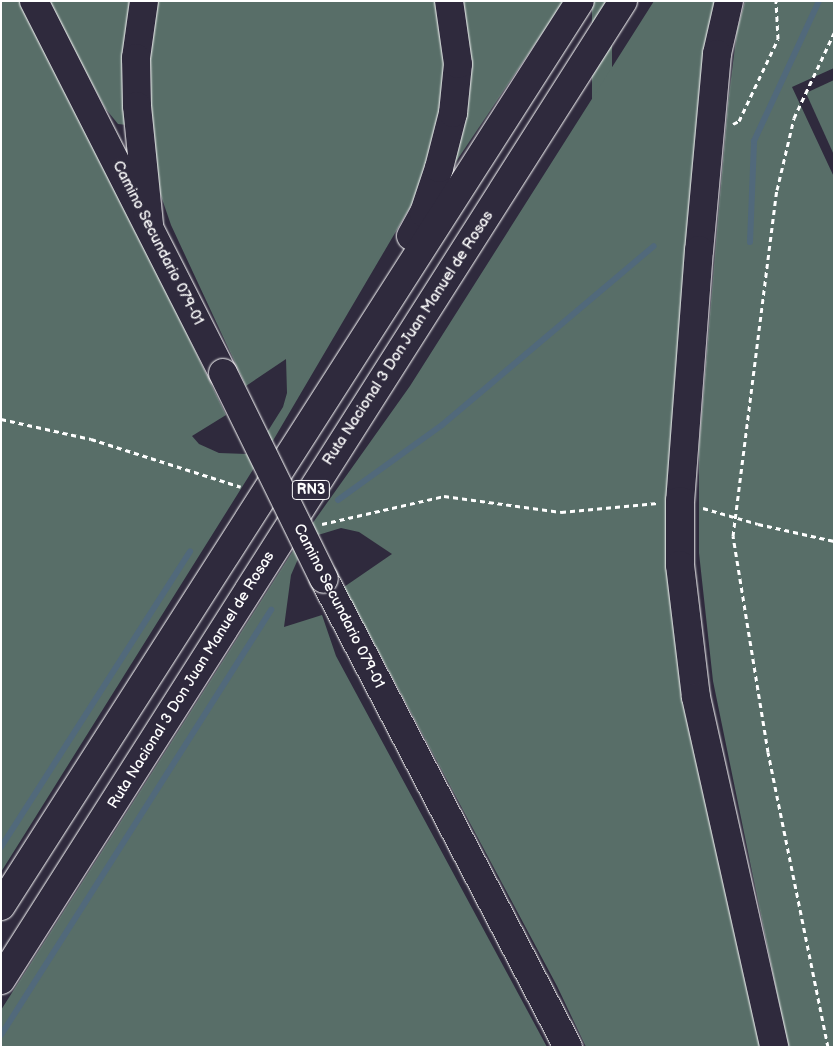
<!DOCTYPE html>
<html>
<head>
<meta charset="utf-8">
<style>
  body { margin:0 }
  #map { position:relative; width:835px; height:1048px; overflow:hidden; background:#2f2a3d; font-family:"Balsamiq Sans",sans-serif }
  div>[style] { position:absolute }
  .green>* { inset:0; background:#586e68; transform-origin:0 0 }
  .stream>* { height:6px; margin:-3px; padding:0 3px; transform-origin:3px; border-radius:3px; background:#51697b }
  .path>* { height:3px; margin-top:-1.5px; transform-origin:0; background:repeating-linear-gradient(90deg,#fff 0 5px,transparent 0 9px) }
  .roads { filter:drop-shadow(0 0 1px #fff) drop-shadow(0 0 1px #fff) }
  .major>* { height:28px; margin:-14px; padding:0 14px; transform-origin:14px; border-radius:14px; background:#2f2a3d }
  .highway>* { height:28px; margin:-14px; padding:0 14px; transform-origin:14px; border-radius:14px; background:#2f2a3d }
  .bridges { filter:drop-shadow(0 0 1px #fff) drop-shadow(0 0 1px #fff) }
  .major-bridge>* { height:28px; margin:-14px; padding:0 14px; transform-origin:14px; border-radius:14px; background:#2f2a3d }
  span { translate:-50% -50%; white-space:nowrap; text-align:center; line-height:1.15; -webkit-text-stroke:4px #2f2a3d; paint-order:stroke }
  .shield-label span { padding:1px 4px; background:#2f2a3d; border:1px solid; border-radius:4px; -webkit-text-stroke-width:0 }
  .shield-label { font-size:14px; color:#fff; font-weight:700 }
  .street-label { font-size:15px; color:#fff }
  .frame { position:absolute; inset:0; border:2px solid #fff; pointer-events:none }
</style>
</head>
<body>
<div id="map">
  <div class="green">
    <div style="clip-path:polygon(1px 1px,20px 1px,134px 224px,226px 415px,192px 436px,199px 444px,219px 453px,247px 454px,254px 468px,1px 872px)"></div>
    <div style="clip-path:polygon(48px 1px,133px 1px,127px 125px,118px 124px,105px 108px)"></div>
    <div style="clip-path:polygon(155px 1px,439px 1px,448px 68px,425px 182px,271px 444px,266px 434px,283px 407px,287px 393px,286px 359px,246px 386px,171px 225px,160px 193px,146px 67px)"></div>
    <div style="clip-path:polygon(459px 1px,564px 1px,451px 169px)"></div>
    <div style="left:592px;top:1px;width:20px;height:1101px"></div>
    <div style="clip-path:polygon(654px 1px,723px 1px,673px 516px,764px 1047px,586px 1047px,557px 986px,344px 587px,392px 554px,359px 532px,341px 528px,318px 535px,312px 524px,410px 386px)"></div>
    <div style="clip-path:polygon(745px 1px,834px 1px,834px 68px,792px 87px,834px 177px,834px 1047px,788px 1047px,713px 681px,699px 553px,699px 448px,716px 241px,728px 103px,737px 31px)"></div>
    <div style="clip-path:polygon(834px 80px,834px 155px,806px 93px)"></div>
    <div style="clip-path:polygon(294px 549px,298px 559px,291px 575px,284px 627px,322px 615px,336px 656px,547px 1047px,1px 1047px,1px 1010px)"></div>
  </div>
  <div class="stream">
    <div style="left:750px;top:242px;width:101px;rotate:-87.7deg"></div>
    <div style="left:754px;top:141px;width:154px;rotate:-65.1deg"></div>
    <div style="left:338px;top:500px;width:128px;rotate:-35.8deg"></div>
    <div style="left:442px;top:425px;width:277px;rotate:-40.2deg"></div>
    <div style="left:1px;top:847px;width:351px;rotate:-57.4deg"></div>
    <div style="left:1px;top:1035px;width:504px;rotate:-57.57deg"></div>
  </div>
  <div class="path">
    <div style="left:733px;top:124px;width:7px;rotate:-27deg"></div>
    <div style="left:739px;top:121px;width:91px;rotate:-64.6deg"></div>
    <div style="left:778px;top:39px;width:38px;rotate:-93deg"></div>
    <div style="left:1px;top:419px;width:92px;rotate:12.5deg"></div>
    <div style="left:91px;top:439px;width:157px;rotate:17.7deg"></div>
    <div style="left:703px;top:508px;width:57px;rotate:16.2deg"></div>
    <div style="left:758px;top:524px;width:78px;rotate:12.6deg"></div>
    <div style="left:322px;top:524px;width:125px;rotate:-12.9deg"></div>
    <div style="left:444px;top:496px;width:118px;rotate:7.8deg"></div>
    <div style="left:561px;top:512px;width:97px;rotate:-5.3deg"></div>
    <div style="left:828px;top:1047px;width:301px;rotate:-101.5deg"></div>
    <div style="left:768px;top:752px;width:219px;rotate:-99.2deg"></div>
    <div style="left:733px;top:536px;width:349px;rotate:-82.8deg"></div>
    <div style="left:777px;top:190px;width:74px;rotate:-76.7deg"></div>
    <div style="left:794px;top:118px;width:94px;rotate:-64.8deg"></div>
  </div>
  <div class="roads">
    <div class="major">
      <div style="left:34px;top:1px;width:417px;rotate:63.1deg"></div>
      <div style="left:324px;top:579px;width:528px;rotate:62.46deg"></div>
    </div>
    <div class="highway">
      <div style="left:144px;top:1px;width:58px;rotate:98deg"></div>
      <div style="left:136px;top:58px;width:48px;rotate:88.8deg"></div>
      <div style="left:137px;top:106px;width:120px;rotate:84.2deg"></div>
      <div style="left:729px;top:1px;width:54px;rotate:102.8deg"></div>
      <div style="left:717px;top:54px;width:197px;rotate:95.2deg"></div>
      <div style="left:699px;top:250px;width:252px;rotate:94.3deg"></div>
      <div style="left:680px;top:501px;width:64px;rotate:90deg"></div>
      <div style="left:680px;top:565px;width:133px;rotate:83.1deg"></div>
      <div style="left:696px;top:697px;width:359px;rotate:77.4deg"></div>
      <div style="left:411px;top:236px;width:26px;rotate:-61deg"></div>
      <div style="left:424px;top:213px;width:47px;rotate:-71.6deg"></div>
      <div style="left:439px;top:168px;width:57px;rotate:-75.7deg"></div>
      <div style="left:453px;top:113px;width:49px;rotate:-84.2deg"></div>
      <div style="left:458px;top:64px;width:64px;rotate:-98.1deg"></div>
      <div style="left:1px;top:906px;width:1074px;rotate:-57.39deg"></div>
      <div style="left:1px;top:980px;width:1160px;rotate:-57.57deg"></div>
    </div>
  </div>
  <div class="bridges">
    <div class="major-bridge">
      <div style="left:223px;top:373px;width:229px;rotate:63.9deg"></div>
    </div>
  </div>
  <div class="shield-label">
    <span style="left:311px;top:490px">RN3</span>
  </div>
  <div class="street-label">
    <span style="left:158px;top:243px;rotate:63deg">Camino Secundario 079-01</span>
    <span style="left:408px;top:338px;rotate:-57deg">Ruta Nacional 3 Don Juan Manuel de Rosas</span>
    <span style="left:339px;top:606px;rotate:63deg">Camino Secundario 079-01</span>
    <span style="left:191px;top:680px;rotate:-58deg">Ruta Nacional 3 Don Juan Manuel de Rosas</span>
  </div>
  <div class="frame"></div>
</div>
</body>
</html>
